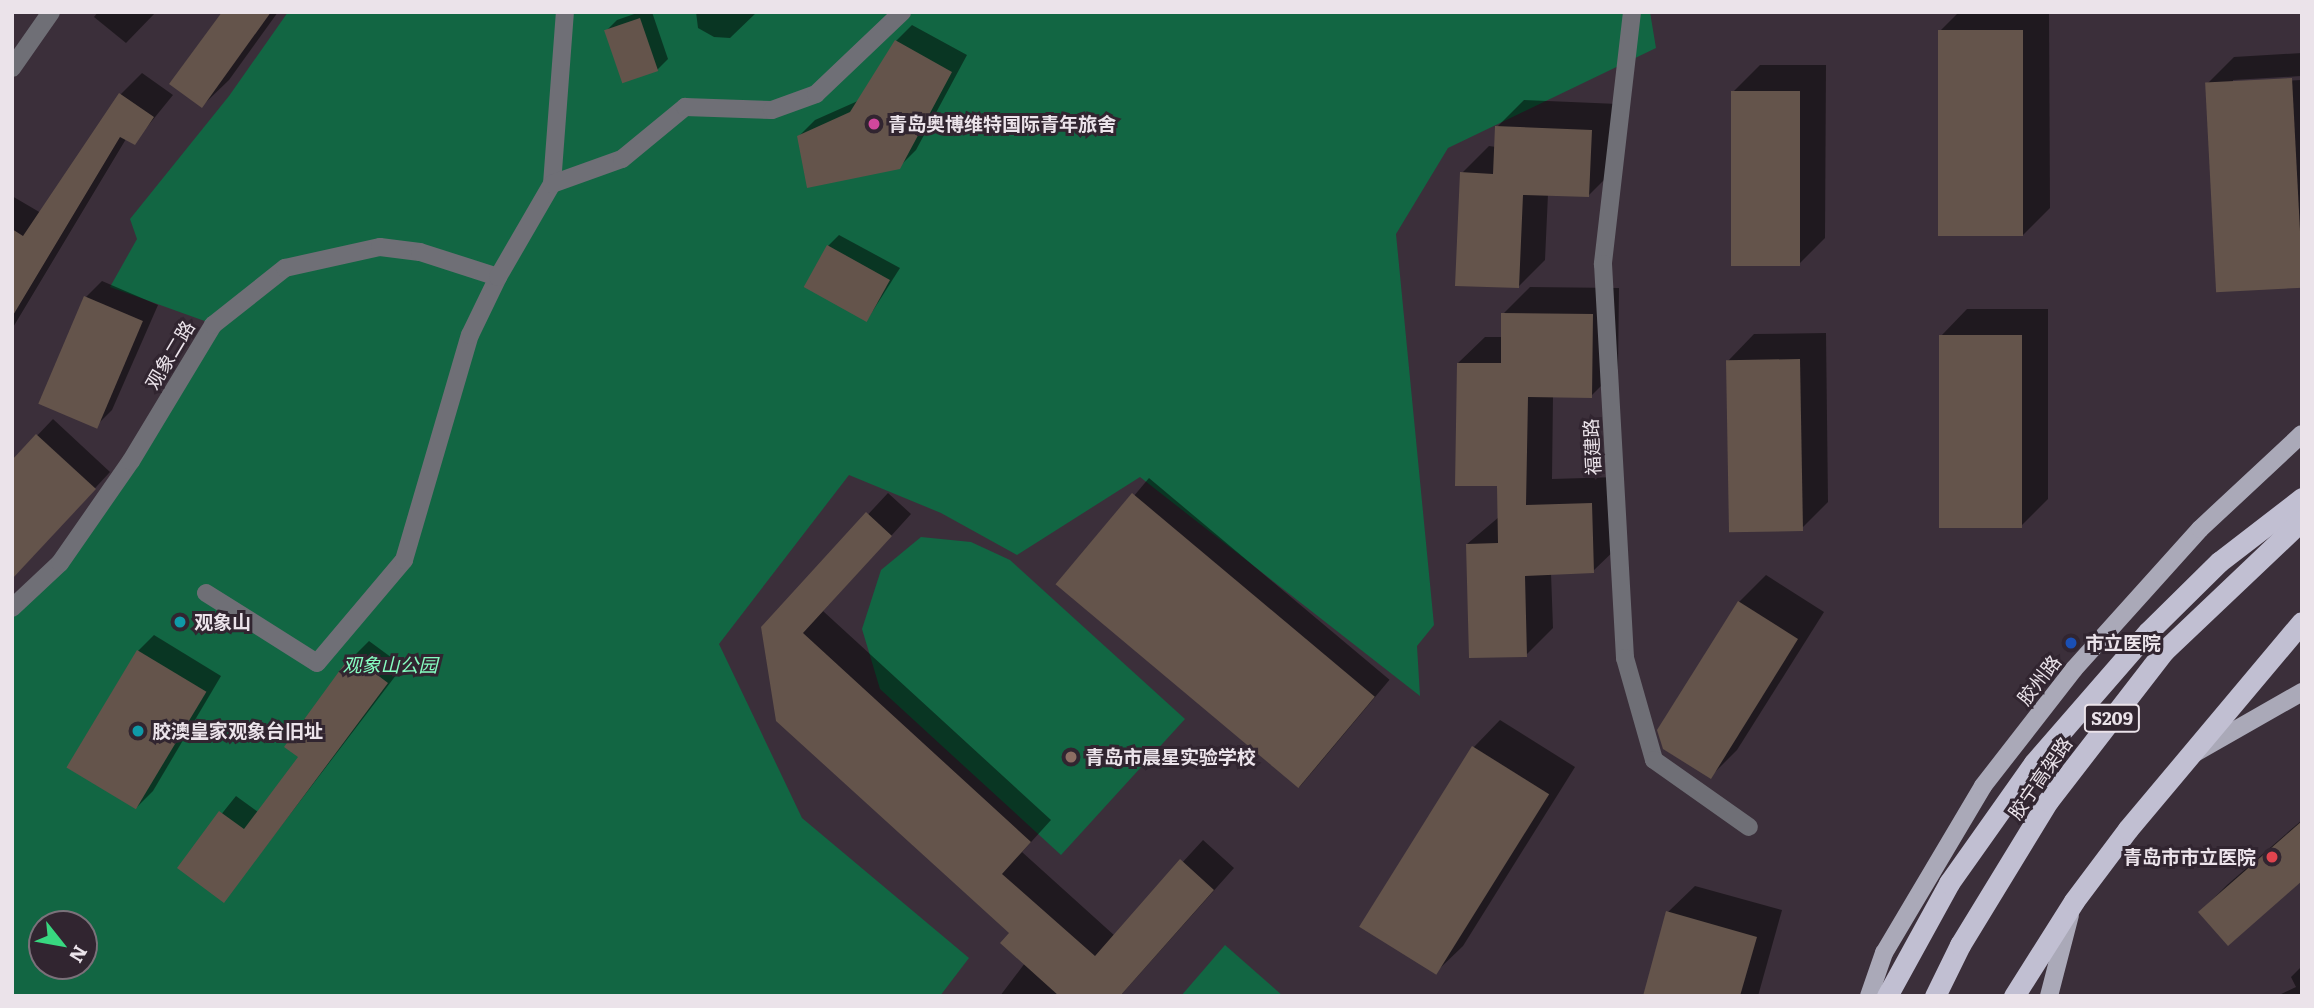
<!DOCTYPE html>
<html>
<head>
<meta charset="utf-8">
<style>
  body { margin:0 }
  #map { position:relative; width:2314px; height:1008px; overflow:hidden; background:#3b2f3a; font-family:Literata,"Noto Sans SC",serif }
  div>[style] { position:absolute }
  .green>* { inset:0; background:#126643 }
  .shadow>* { inset:0; background:#0007; transform-origin:0 0 }
  .building>* { inset:0; background:#64544b; transform-origin:0 0 }
  .minor>* { height:18px; margin:-9px; padding:0 9px; transform-origin:9px; border-radius:9px; background:#6f6f76 }
  .major>* { height:18px; margin:-9px; padding:0 9px; transform-origin:9px; border-radius:9px; background:#aaa9b8 }
  .highway>* { height:21px; margin:-10.5px; padding:0 10.5px; transform-origin:10.5px; border-radius:10.5px; background:#c1bfd2 }
  .dots>* { width:19px; height:19px; translate:-50% -50%; box-sizing:border-box; border:4px solid #312530; border-radius:50% }
  span { translate:-50% -50%; white-space:nowrap; text-align:center; line-height:1.15; -webkit-text-stroke:6px #312530; paint-order:stroke }
  .shield-label span { padding:2px 5px; background:#312530; border:2px solid; border-radius:5px; -webkit-text-stroke-width:0 }
  .shield-label { font-size:18px; color:#ebe3ea; font-weight:700 }
  .poi-label { font-size:19px; color:#ebe3ea; font-weight:700 }
  .left { translate:0 -50%; text-align:left }
  .right { translate:-100% -50%; text-align:right }
  .street-label { font-size:19px; color:#ebe3ea }
  .park-label { font-size:19px; color:#86fdc1; font-style:italic }
  .frame { position:absolute; inset:0; border:14px solid #ebe3ea; pointer-events:none }
  .north { position:absolute; left:28px; top:910px; width:70px; height:70px; box-sizing:border-box; background:#312530; border:2px solid #7b717a; border-radius:50%; rotate:121deg; font-size:19px; font-weight:700; line-height:28px; text-align:center; color:#ebe3ea }
  .north::after { content:''; display:block; margin:auto; width:24px; height:32px; background:#38d880; clip-path:polygon(50% 0,100% 100%,50% 72%,0 100%) }
</style>
</head>
<body>
<div id="map">
  <div class="green">
    <div style="clip-path:polygon(evenodd,288px 12px,1650px 12px,1656px 48px,1448px 148px,1396px 234px,1434px 625px,1417px 646px,1420px 696px,1140px 477px,1017px 555px,941px 513px,849px 475px,719px 644px,802px 818px,969px 958px,940px 996px,12px 996px,12px 608px,60px 563px,213px 324px,110px 287px,137px 239px,130px 219px,229px 96px,288px 12px,42px 924px,84px 924px,84px 966px,42px 966px,42px 924px)"></div>
    <div style="clip-path:polygon(921px 537px,971px 542px,1010px 560px,1185px 719px,1061px 855px,880px 689px,862px 629px,881px 570px)"></div>
    <div style="clip-path:polygon(1225px 945px,1283px 996px,1181px 996px)"></div>
  </div>
  <div class="shadow">
    <div style="clip-path:polygon(98px 12px,156px 12px,126px 43px,94px 17px)"></div>
    <div style="clip-path:polygon(224px 12px,278px 12px,229px 80px,202px 106px)"></div>
    <div style="clip-path:polygon(640px 12px,652px 12px,668px 59px,657px 70px,606px 31px,617px 20px)"></div>
    <div style="clip-path:polygon(696px 12px,757px 12px,730px 38px,714px 37px,698px 28px)"></div>
    <div style="clip-path:polygon(1959px 12px,2049px 12px,2050px 208px,2023px 235px,1939px 32px)"></div>
    <div style="clip-path:polygon(912px 25px,967px 55px,916px 150px,899px 167px,799px 136px,815px 120px,860px 100px,896px 41px)"></div>
    <div style="clip-path:polygon(evenodd,2302px 53px,2302px 286px,2207px 84px,2234px 57px,2302px 53px,2301px 76px,2301px 80px,2233px 83px,2233px 80px,2301px 76px)"></div>
    <div style="clip-path:polygon(1760px 65px,1826px 65px,1825px 238px,1798px 265px,1733px 92px)"></div>
    <div style="clip-path:polygon(142px 73px,173px 95px,134px 143px,126px 139px,12px 329px,12px 196px,41px 213px,121px 94px)"></div>
    <div style="clip-path:polygon(1524px 100px,1618px 104px,1615px 169px,1588px 196px,1548px 194px,1545px 260px,1519px 286px,1462px 173px,1489px 146px,1496px 147px,1497px 127px)"></div>
    <div style="clip-path:polygon(839px 235px,900px 268px,867px 320px,828px 246px)"></div>
    <div style="clip-path:polygon(102px 281px,158px 305px,112px 410px,96px 426px,86px 297px)"></div>
    <div style="clip-path:polygon(1530px 287px,1619px 288px,1618px 369px,1591px 396px,1553px 396px,1552px 479px,1618px 477px,1620px 545px,1593px 571px,1551px 573px,1553px 628px,1526px 655px,1467px 544px,1499px 517px,1499px 484px,1458px 363px,1485px 337px,1503px 337px,1503px 314px)"></div>
    <div style="clip-path:polygon(1967px 309px,2048px 309px,2048px 499px,2021px 526px,1941px 336px)"></div>
    <div style="clip-path:polygon(1826px 333px,1828px 502px,1801px 529px,1728px 361px,1754px 334px)"></div>
    <div style="clip-path:polygon(53px 419px,110px 472px,22px 567px,12px 462px)"></div>
    <div style="left:1149px;top:478px;width:314px;height:140px;rotate:40deg"></div>
    <div style="clip-path:polygon(888px 493px,911px 514px,823px 611px,1051px 820px,1022px 852px,1115px 936px,1203px 840px,1234px 868px,1120px 996px,1000px 996px,1025px 963px,1011px 932px,763px 627px)"></div>
    <div style="clip-path:polygon(1766px 575px,1824px 612px,1737px 750px,1710px 777px,1739px 602px)"></div>
    <div style="clip-path:polygon(154px 635px,221px 676px,153px 791px,137px 807px,138px 651px)"></div>
    <div style="clip-path:polygon(369px 641px,403px 666px,224px 901px,179px 867px,236px 796px,258px 812px,300px 757px,353px 657px)"></div>
    <div style="clip-path:polygon(1500px 720px,1575px 767px,1463px 946px,1436px 972px,1474px 747px)"></div>
    <div style="clip-path:polygon(2302px 820px,2302px 879px,2200px 912px,2227px 885px)"></div>
    <div style="clip-path:polygon(1695px 886px,1782px 910px,1758px 996px,1644px 996px,1668px 912px)"></div>
    <div style="clip-path:polygon(2302px 966px,2302px 996px,2277px 996px,2296px 987px,2291px 977px)"></div>
  </div>
  <div class="building">
    <div style="clip-path:polygon(222px 12px,271px 12px,202px 108px,169px 84px)"></div>
    <div style="left:640px;top:18px;width:56px;height:38px;rotate:71deg"></div>
    <div style="left:2023px;top:30px;width:206px;height:85px;rotate:90deg"></div>
    <div style="clip-path:polygon(895px 40px,952px 72px,900px 169px,807px 188px,797px 136px,850px 112px)"></div>
    <div style="left:2292px;top:78px;width:210px;height:87px;rotate:87deg"></div>
    <div style="left:1731px;top:91px;width:69px;height:175px"></div>
    <div style="clip-path:polygon(119px 93px,154px 117px,135px 145px,120px 137px,12px 317px,12px 229px,23px 236px)"></div>
    <div style="clip-path:polygon(1495px 126px,1592px 130px,1589px 197px,1523px 195px,1519px 288px,1455px 286px,1460px 172px,1493px 174px)"></div>
    <div style="left:827px;top:245px;width:72px;height:48px;rotate:29deg"></div>
    <div style="left:84px;top:296px;width:64px;height:117px;rotate:23deg"></div>
    <div style="clip-path:polygon(1501px 313px,1593px 314px,1592px 398px,1528px 397px,1526px 505px,1592px 503px,1594px 573px,1525px 576px,1527px 657px,1469px 658px,1466px 544px,1498px 543px,1497px 486px,1455px 486px,1457px 363px,1501px 363px)"></div>
    <div style="left:1939px;top:335px;width:83px;height:193px"></div>
    <div style="left:1800px;top:359px;width:172px;height:74px;rotate:89deg"></div>
    <div style="clip-path:polygon(36px 434px,96px 489px,12px 579px,12px 460px)"></div>
    <div style="left:1132px;top:493px;width:317px;height:119px;rotate:40deg"></div>
    <div style="clip-path:polygon(866px 512px,892px 536px,803px 633px,1031px 842px,1002px 874px,1095px 956px,1180px 859px,1214px 890px,1120px 996px,1059px 996px,1000px 943px,1009px 933px,776px 721px,761px 627px)"></div>
    <div style="clip-path:polygon(1738px 601px,1798px 639px,1711px 779px,1663px 749px,1657px 730px)"></div>
    <div style="left:137px;top:650px;width:81px;height:137px;rotate:31deg"></div>
    <div style="clip-path:polygon(351px 655px,388px 683px,224px 903px,177px 868px,219px 811px,244px 829px,298px 757px,284px 747px)"></div>
    <div style="left:1472px;top:746px;width:91px;height:213px;rotate:32deg"></div>
    <div style="clip-path:polygon(2302px 821px,2302px 881px,2228px 946px,2198px 912px)"></div>
    <div style="clip-path:polygon(1666px 911px,1757px 937px,1740px 996px,1643px 996px)"></div>
  </div>
  <div class="minor">
    <div style="left:1632px;top:12px;width:254px;rotate:96.6deg"></div>
    <div style="left:1603px;top:264px;width:395px;rotate:86.8deg"></div>
    <div style="left:1625px;top:658px;width:106px;rotate:74.1deg"></div>
    <div style="left:1654px;top:760px;width:116px;rotate:35.2deg"></div>
    <div style="left:12px;top:68px;width:68px;rotate:-55.1deg"></div>
    <div style="left:552px;top:184px;width:172px;rotate:-85.7deg"></div>
    <div style="left:206px;top:593px;width:131px;rotate:32.2deg"></div>
    <div style="left:317px;top:663px;width:135px;rotate:-49.8deg"></div>
    <div style="left:404px;top:560px;width:234px;rotate:-73.7deg"></div>
    <div style="left:470px;top:335px;width:64px;rotate:-64.2deg"></div>
    <div style="left:12px;top:608px;width:66px;rotate:-43.2deg"></div>
    <div style="left:60px;top:563px;width:124px;rotate:-55.2deg"></div>
    <div style="left:131px;top:461px;width:159px;rotate:-58.9deg"></div>
    <div style="left:213px;top:325px;width:92px;rotate:-38.4deg"></div>
    <div style="left:285px;top:268px;width:97px;rotate:-12.5deg"></div>
    <div style="left:380px;top:247px;width:40px;rotate:7.1deg"></div>
    <div style="left:420px;top:252px;width:82px;rotate:17.8deg"></div>
    <div style="left:498px;top:277px;width:108px;rotate:-59.9deg"></div>
    <div style="left:552px;top:184px;width:74px;rotate:-19.7deg"></div>
    <div style="left:622px;top:159px;width:82px;rotate:-39.5deg"></div>
    <div style="left:685px;top:107px;width:87px;rotate:2deg"></div>
    <div style="left:772px;top:110px;width:47px;rotate:-20deg"></div>
    <div style="left:816px;top:94px;width:119px;rotate:-43.6deg"></div>
  </div>
  <div class="major">
    <div style="left:2195px;top:753px;width:123px;rotate:-29.7deg"></div>
    <div style="left:1869px;top:996px;width:46px;rotate:-70.8deg"></div>
    <div style="left:1884px;top:953px;width:194px;rotate:-59.3deg"></div>
    <div style="left:1983px;top:786px;width:148px;rotate:-52.1deg"></div>
    <div style="left:2074px;top:669px;width:188px;rotate:-48deg"></div>
    <div style="left:2200px;top:529px;width:139px;rotate:-43deg"></div>
    <div style="left:2049px;top:996px;width:84px;rotate:-75.5deg"></div>
  </div>
  <div class="highway">
    <div style="left:1887px;top:996px;width:129px;rotate:-61.2deg"></div>
    <div style="left:1949px;top:883px;width:147px;rotate:-54.7deg"></div>
    <div style="left:2034px;top:763px;width:174px;rotate:-49deg"></div>
    <div style="left:2148px;top:632px;width:100px;rotate:-44.6deg"></div>
    <div style="left:2219px;top:562px;width:105px;rotate:-37.6deg"></div>
    <div style="left:1935px;top:996px;width:57px;rotate:-63.9deg"></div>
    <div style="left:1960px;top:945px;width:169px;rotate:-58.6deg"></div>
    <div style="left:2048px;top:801px;width:190px;rotate:-52.3deg"></div>
    <div style="left:2164px;top:651px;width:190px;rotate:-43.5deg"></div>
    <div style="left:2014px;top:996px;width:112px;rotate:-57.7deg"></div>
    <div style="left:2074px;top:901px;width:90px;rotate:-53.1deg"></div>
    <div style="left:2128px;top:829px;width:270px;rotate:-50deg"></div>
  </div>
  <div class="dots">
    <div style="left:874px;top:124px;background:#d1479c"></div>
    <div style="left:180px;top:622px;background:#0f9aa8"></div>
    <div style="left:2071px;top:643px;background:#1a4fb4"></div>
    <div style="left:138px;top:731px;background:#0f9aa8"></div>
    <div style="left:1071px;top:757px;background:#8d6e63"></div>
    <div style="left:2272px;top:857px;background:#e0444e"></div>
  </div>
  <div class="shield-label">
    <span style="left:2112px;top:718px">S209</span>
  </div>
  <div class="poi-label">
    <span class="left" style="left:888px;top:124px">青岛奥博维特国际青年旅舍</span>
    <span class="left" style="left:194px;top:622px">观象山</span>
    <span class="left" style="left:2085px;top:643px">市立医院</span>
    <span class="left" style="left:152px;top:731px">胶澳皇家观象台旧址</span>
    <span class="left" style="left:1085px;top:757px">青岛市晨星实验学校</span>
    <span class="right" style="left:2256px;top:857px">青岛市市立医院</span>
  </div>
  <div class="street-label">
    <span style="left:170px;top:355px;rotate:-59deg">观象二路</span>
    <span style="left:1592px;top:447px;rotate:-93deg">福建路</span>
    <span style="left:2039px;top:680px;rotate:-52deg">胶州路</span>
    <span style="left:2040px;top:778px;rotate:-55deg">胶宁高架路</span>
  </div>
  <div class="park-label">
    <span style="left:390px;top:665px">观象山公园</span>
  </div>
  <div class="frame"></div>
  <div class="north">N</div>
</div>
</body>
</html>
